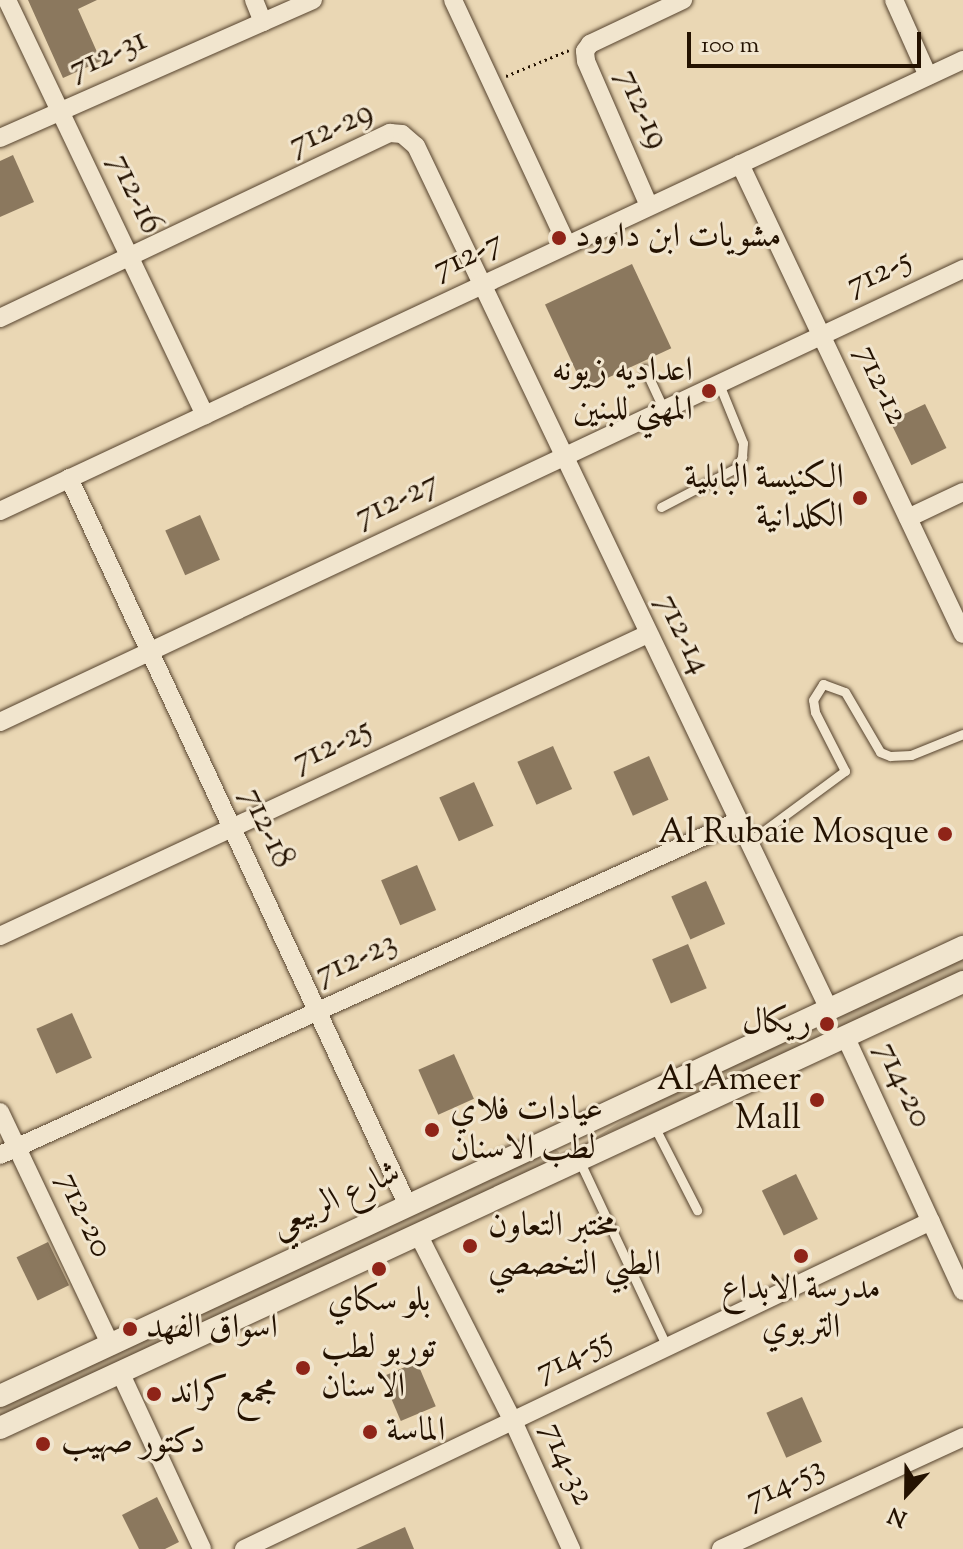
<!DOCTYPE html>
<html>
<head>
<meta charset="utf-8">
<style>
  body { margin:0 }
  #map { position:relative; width:963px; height:1549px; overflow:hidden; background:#ead7b4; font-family:"Sorts Mill Goudy",Amiri,serif }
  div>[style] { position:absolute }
  .green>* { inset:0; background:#c8b696 }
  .building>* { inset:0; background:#8b785e; transform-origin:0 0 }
  .path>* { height:3px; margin-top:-1.5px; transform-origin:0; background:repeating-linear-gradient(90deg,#241201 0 2px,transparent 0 6px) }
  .roads { filter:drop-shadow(0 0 2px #56432e) drop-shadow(0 0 2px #56432e) }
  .service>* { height:9px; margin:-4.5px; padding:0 4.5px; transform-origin:4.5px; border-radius:4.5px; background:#f1e5ce }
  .minor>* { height:18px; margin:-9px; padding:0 9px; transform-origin:9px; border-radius:9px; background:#f1e5ce }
  .tertiary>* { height:22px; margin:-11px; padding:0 11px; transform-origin:11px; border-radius:11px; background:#f1e5ce }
  .dots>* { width:22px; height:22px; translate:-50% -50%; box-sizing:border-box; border:4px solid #f1e5ce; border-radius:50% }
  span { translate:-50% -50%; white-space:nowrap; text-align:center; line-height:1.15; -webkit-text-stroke:6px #f1e5ce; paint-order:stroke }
  .street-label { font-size:34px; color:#241201 }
  .poi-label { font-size:34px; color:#241201 }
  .left { translate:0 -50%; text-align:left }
  .right { translate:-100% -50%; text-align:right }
  .north { position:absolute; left:867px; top:1453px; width:80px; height:80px; -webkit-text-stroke:6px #f1e5ce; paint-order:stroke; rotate:202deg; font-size:22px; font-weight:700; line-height:32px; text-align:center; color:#241201 }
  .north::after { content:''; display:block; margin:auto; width:28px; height:36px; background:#241201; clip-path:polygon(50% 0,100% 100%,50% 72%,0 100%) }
  .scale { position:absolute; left:687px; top:32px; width:234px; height:36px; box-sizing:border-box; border:4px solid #241201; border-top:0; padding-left:10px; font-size:24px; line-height:28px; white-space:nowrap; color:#241201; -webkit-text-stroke:6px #f1e5ce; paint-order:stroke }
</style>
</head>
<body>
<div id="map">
  <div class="green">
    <div style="clip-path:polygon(963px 958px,963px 974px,590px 1141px,652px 1102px)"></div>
    <div style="clip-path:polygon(554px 1148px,559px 1152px,557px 1160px,0 1419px,0 1406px)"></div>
  </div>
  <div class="building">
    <div style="clip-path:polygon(28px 0,97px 0,78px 9px,101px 61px,63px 78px)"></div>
    <div style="clip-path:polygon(13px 155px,34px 202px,0 217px,0 161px)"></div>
    <div style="left:632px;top:264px;width:93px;height:96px;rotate:65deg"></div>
    <div style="left:925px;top:404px;width:49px;height:39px;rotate:64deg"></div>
    <div style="left:200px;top:515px;width:49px;height:38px;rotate:66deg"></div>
    <div style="left:553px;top:746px;width:47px;height:39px;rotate:66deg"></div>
    <div style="left:649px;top:756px;width:48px;height:39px;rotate:66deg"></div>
    <div style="left:474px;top:782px;width:48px;height:38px;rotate:66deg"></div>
    <div style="left:417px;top:865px;width:49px;height:39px;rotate:67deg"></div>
    <div style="left:706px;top:881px;width:47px;height:38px;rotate:66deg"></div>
    <div style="left:688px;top:944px;width:48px;height:39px;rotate:67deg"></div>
    <div style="left:72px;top:1013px;width:49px;height:39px;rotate:66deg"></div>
    <div style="left:454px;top:1054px;width:49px;height:39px;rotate:66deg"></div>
    <div style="left:796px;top:1174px;width:50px;height:38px;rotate:64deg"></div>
    <div style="left:48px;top:1242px;width:48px;height:35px;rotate:64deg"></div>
    <div style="left:417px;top:1362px;width:48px;height:38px;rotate:67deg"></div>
    <div style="left:802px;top:1397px;width:49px;height:39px;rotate:66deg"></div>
    <div style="clip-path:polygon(157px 1497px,179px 1542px,165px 1549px,139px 1549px,122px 1515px)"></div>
    <div style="clip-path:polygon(405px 1527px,414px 1549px,356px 1549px)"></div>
  </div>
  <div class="path">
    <div style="left:506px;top:76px;width:68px;rotate:-22.4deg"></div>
  </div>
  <div class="roads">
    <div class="service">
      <div style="left:645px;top:369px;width:45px;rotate:65.1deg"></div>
      <div style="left:661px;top:507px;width:85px;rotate:-27.5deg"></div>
      <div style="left:736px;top:468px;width:13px;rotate:-61deg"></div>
      <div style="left:742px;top:457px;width:14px;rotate:-86deg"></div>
      <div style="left:743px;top:443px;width:64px;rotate:-112.1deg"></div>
      <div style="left:750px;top:841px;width:118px;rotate:-36.4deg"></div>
      <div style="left:845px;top:771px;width:66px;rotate:-117deg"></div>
      <div style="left:815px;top:712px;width:12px;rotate:-99deg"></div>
      <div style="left:813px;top:700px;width:19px;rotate:-58deg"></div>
      <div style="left:823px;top:684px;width:23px;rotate:20deg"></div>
      <div style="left:845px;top:692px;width:69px;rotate:59.7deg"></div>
      <div style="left:880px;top:752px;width:11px;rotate:22deg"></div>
      <div style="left:890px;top:756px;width:21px;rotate:-3deg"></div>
      <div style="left:911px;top:755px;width:56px;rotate:-22deg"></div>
      <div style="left:653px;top:1124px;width:97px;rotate:62.9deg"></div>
      <div style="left:579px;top:1160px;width:207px;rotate:64.8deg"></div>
    </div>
    <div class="minor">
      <div style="left:7px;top:0;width:460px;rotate:64.5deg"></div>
      <div style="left:254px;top:0;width:24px;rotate:68deg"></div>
      <div style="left:453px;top:0;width:270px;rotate:65deg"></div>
      <div style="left:894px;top:0;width:83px;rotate:65.9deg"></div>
      <div style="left:0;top:138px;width:342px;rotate:-23.8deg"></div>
      <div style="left:740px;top:164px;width:520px;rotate:64.62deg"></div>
      <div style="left:649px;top:206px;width:158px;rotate:-113.5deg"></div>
      <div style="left:586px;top:61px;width:10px;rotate:-96deg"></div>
      <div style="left:585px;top:51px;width:9px;rotate:-54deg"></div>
      <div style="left:590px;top:44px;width:103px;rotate:-25.3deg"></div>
      <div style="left:0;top:318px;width:432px;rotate:-25.4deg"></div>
      <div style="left:390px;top:133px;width:12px;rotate:5deg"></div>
      <div style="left:402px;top:134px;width:18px;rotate:41deg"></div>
      <div style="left:416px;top:146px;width:957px;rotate:64.43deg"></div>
      <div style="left:69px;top:478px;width:801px;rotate:65.03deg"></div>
      <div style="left:0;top:511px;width:1063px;rotate:-25.1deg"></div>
      <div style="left:908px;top:518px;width:61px;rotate:-25.3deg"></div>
      <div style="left:0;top:722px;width:1064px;rotate:-25.19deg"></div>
      <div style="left:0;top:936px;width:715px;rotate:-24.99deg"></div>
      <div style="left:845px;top:1036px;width:281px;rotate:65.2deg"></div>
      <div style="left:0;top:1112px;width:257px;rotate:64.6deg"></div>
      <div style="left:0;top:1155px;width:810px;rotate:-24.35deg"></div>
      <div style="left:418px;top:1234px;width:210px;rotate:63.1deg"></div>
      <div style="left:513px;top:1421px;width:141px;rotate:65.6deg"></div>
      <div style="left:120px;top:1372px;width:195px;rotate:65.1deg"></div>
      <div style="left:244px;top:1549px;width:761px;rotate:-25.52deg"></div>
      <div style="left:721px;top:1549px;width:267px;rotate:-24.8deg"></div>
    </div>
    <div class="tertiary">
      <div style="left:0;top:1396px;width:1063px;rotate:-25deg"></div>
      <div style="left:0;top:1428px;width:1061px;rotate:-24.85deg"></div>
    </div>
  </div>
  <div class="dots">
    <div style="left:559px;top:238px;background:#8f2418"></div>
    <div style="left:709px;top:391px;background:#8f2418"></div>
    <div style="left:860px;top:498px;background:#8f2418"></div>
    <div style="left:945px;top:834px;background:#8f2418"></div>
    <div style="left:827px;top:1024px;background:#8f2418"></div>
    <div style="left:817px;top:1100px;background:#8f2418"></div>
    <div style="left:432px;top:1130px;background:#8f2418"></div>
    <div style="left:470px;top:1246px;background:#8f2418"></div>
    <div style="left:801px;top:1256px;background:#8f2418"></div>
    <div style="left:379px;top:1269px;background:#8f2418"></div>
    <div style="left:130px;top:1329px;background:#8f2418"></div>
    <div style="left:303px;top:1368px;background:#8f2418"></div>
    <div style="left:154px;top:1394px;background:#8f2418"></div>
    <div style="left:370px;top:1432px;background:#8f2418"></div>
    <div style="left:43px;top:1444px;background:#8f2418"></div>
  </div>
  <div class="street-label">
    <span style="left:108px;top:55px;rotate:-24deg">712-31</span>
    <span style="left:642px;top:109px;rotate:66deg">712-19</span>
    <span style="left:331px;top:129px;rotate:-24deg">712-29</span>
    <span style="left:135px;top:194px;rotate:65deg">712-16</span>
    <span style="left:468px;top:256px;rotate:-25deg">712-7</span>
    <span style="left:879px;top:273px;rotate:-25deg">712-5</span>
    <span style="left:881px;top:385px;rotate:65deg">712-12</span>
    <span style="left:397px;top:500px;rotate:-25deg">712-27</span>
    <span style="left:683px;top:634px;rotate:64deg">712-14</span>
    <span style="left:332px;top:746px;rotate:-25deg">712-25</span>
    <span style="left:267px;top:828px;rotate:65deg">712-18</span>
    <span style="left:356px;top:959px;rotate:-24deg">712-23</span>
    <span style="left:903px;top:1085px;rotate:65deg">714-20</span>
    <span style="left:336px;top:1200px;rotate:-25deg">شارع الربيعي</span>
    <span style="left:84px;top:1215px;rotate:65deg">712-20</span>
    <span style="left:574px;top:1356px;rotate:-26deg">714-55</span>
    <span style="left:567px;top:1464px;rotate:66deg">714-32</span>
    <span style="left:785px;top:1484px;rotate:-25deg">714-53</span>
  </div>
  <div class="poi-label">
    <span class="left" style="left:575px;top:238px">مشويات ابن داوود</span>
    <span class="right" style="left:693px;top:391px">اعداديه زيونه<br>المهني للبنين</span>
    <span class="right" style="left:844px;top:498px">الكنيسة البابلية<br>الكلدانية</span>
    <span class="right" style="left:929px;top:834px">Al Rubaie Mosque</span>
    <span class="right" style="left:811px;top:1024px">ريكال</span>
    <span class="right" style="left:801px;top:1100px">Al Ameer<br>Mall</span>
    <span class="left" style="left:450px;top:1130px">عيادات فلاي<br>لطب الاسنان</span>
    <span class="left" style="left:488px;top:1246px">مختبر التعاون<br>الطبي التخصصي</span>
    <span style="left:801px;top:1309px">مدرسة الابداع<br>التربوي</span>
    <span style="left:379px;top:1302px">بلو سكاي</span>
    <span class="left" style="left:146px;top:1329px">اسواق الفهد</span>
    <span class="left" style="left:321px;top:1368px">توربو لطب<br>الاسنان</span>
    <span class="left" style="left:170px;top:1394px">مجمع كراند</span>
    <span class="left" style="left:386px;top:1432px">الماسة</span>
    <span class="left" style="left:61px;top:1444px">دكتور صهيب</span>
  </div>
  <div class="north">N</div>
  <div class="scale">100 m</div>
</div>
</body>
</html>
